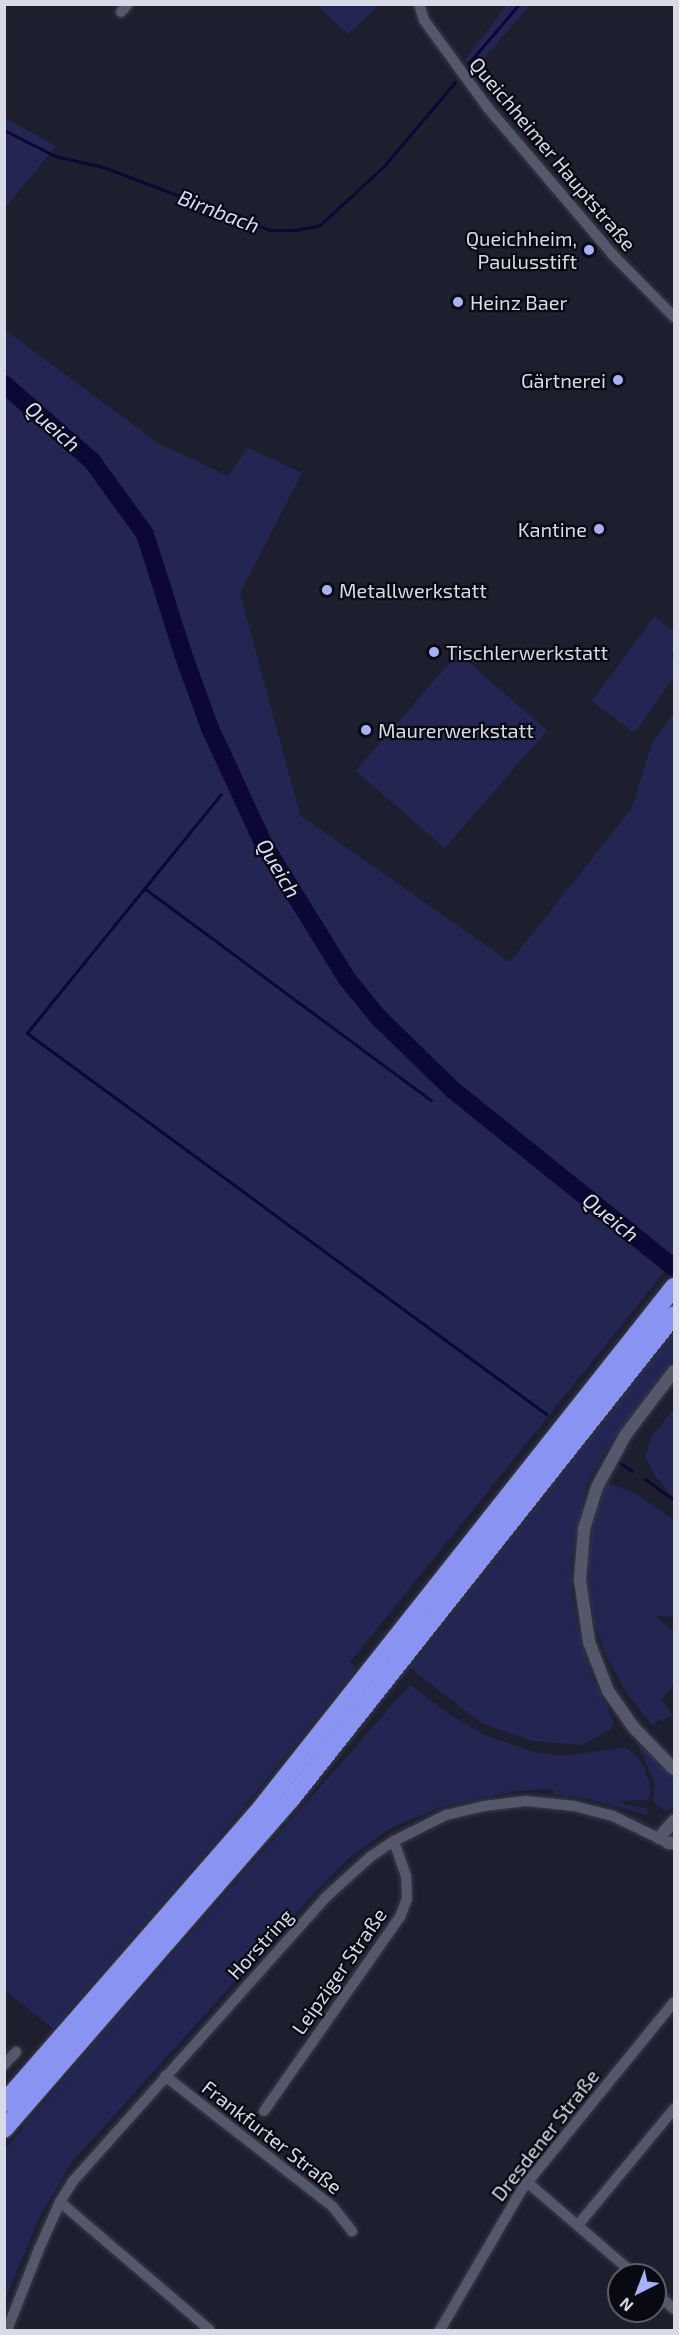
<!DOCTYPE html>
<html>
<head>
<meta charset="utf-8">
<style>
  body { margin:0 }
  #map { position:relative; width:679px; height:2335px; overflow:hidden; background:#1d1f2f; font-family:"Exo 2",sans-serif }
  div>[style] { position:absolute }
  .green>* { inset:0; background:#232653; transform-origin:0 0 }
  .stream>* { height:3px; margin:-1.5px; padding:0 1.5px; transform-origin:1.5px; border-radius:1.5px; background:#0c0737 }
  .river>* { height:18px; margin:-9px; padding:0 9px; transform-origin:9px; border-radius:9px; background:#0c0737 }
  .roads { filter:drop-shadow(0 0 2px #393b49) drop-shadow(0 0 2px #393b49) }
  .minor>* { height:10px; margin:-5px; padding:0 5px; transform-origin:5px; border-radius:5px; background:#55586b }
  .tertiary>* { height:12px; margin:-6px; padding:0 6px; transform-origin:6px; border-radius:6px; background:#55586b }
  .motorway>* { height:18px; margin:-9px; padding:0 9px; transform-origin:9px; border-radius:9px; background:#8993f2 }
  .dots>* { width:16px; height:16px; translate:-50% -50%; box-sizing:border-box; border:3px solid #090a11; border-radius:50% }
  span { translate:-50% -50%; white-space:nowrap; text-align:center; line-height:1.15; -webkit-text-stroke:4.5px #090a11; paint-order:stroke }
  .street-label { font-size:20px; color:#d8dbe6 }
  .poi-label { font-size:20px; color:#d8dbe6 }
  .right { translate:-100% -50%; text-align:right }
  .left { translate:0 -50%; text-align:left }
  .water-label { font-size:21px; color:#d7ddff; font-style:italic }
  .frame { position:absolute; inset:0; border:6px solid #d8dbe6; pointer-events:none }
  .north { position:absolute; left:607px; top:2263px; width:60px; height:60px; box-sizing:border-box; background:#090a11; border:2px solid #5c5e66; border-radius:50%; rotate:222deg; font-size:16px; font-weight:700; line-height:24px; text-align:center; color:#d8dbe6 }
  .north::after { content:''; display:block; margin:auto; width:21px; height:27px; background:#a6b1fc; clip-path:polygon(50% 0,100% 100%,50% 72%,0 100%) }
</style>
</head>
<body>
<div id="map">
  <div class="green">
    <div style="clip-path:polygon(317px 5px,379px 5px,348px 34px)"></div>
    <div style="clip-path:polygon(507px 5px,530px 5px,473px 71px,465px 60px)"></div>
    <div style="clip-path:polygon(5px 118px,56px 146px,5px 208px)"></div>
    <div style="clip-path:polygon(5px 330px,158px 443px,228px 476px,248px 448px,302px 473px,240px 593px,300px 815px,510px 962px,632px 808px,652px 743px,674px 713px,674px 1260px,350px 1662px,357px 1668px,217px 1840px,53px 2029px,4px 1989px)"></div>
    <div style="clip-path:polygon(654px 617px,674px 631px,674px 651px,671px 656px,674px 659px,674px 677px,634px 733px,592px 701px)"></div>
    <div style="left:458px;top:653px;width:118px;height:156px;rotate:41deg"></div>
    <div style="clip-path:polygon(674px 1333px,674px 1359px,611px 1442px,588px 1481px,571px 1560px,572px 1598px,580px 1639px,592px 1676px,614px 1723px,611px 1729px,582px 1745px,533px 1741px,483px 1724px,410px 1668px)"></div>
    <div style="clip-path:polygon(674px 1409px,674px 1498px,656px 1477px,645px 1457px,652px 1436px)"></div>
    <div style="clip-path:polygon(607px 1483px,633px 1492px,674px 1520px,674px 1614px,672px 1617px,655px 1616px,674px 1632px,674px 1685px,661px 1700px,674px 1716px,659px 1720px,652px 1725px,627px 1693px,607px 1658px,594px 1622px,588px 1582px,588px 1554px,594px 1521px)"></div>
    <div style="clip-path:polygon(410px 1685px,446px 1712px,484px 1735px,534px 1752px,561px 1756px,623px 1748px,630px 1750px,644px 1766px,651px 1791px,648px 1800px,622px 1801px,625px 1805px,647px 1808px,647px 1815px,585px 1798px,554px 1794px,552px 1789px,515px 1791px,441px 1807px,391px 1828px,350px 1857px,319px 1888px,72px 2162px,40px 2216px,5px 2301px,5px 2149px,105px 2030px)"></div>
    <div style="clip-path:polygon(638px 1745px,671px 1771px,674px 1778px,674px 1804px,672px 1809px,665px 1811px,653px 1801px,655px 1783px)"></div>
  </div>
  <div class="stream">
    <div style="left:468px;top:64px;width:79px;rotate:-49.6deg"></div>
    <div style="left:4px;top:130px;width:57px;rotate:27deg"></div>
    <div style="left:55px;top:156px;width:49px;rotate:12.9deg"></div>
    <div style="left:103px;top:167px;width:178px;rotate:20.7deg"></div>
    <div style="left:270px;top:230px;width:25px"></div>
    <div style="left:295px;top:230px;width:25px;rotate:-11deg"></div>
    <div style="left:320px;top:225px;width:87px;rotate:-42.7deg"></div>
    <div style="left:384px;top:166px;width:110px;rotate:-49.8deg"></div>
    <div style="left:232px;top:780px;width:2px;rotate:-63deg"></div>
    <div style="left:221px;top:794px;width:308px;rotate:129.1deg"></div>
    <div style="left:27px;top:1033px;width:644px;rotate:36.28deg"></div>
    <div style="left:144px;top:888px;width:357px;rotate:36.5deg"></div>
    <div style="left:620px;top:1463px;width:14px;rotate:34deg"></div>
    <div style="left:645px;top:1479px;width:36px;rotate:36deg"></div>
  </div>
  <div class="river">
    <div style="left:4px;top:384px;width:117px;rotate:41.2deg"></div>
    <div style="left:92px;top:461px;width:90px;rotate:54deg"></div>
    <div style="left:145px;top:534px;width:126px;rotate:72.4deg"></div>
    <div style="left:183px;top:654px;width:79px;rotate:70deg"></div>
    <div style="left:210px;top:728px;width:129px;rotate:65.2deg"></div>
    <div style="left:264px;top:845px;width:158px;rotate:58.2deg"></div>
    <div style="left:347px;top:979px;width:49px;rotate:50.8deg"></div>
    <div style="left:378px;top:1017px;width:105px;rotate:44.2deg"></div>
    <div style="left:453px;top:1090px;width:284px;rotate:38.8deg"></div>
  </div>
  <div class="roads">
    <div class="minor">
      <div style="left:419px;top:4px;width:17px;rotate:73deg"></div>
      <div style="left:424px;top:20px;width:109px;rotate:54deg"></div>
      <div style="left:488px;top:108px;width:193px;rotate:49.6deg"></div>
      <div style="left:613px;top:255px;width:87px;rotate:45.5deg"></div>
      <div style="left:121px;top:12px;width:11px;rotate:-49deg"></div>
      <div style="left:4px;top:2065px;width:18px;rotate:-47deg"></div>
      <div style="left:165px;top:2076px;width:213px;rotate:37.9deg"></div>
      <div style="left:333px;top:2207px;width:31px;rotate:52deg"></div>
      <div style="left:264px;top:2111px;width:237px;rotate:-55deg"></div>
      <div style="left:400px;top:1917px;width:19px;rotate:-69deg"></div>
      <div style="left:407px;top:1899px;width:23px;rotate:-92deg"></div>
      <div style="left:406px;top:1876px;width:37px;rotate:-109deg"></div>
      <div style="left:527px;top:2182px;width:143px;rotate:40.7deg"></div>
      <div style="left:60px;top:2202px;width:197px;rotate:40.5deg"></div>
      <div style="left:578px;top:2225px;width:151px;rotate:-50.4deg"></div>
      <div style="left:655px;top:2292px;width:25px;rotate:42deg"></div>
      <div style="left:7px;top:2330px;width:87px;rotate:-68.4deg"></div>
      <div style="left:39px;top:2249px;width:51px;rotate:-65.9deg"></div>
      <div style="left:60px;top:2202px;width:26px;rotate:-58deg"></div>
      <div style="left:74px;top:2180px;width:378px;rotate:-48.3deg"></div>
      <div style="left:325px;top:1898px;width:61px;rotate:-42.3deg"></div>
      <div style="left:370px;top:1857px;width:29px;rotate:-34deg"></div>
      <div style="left:394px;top:1841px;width:58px;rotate:-26.6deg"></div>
      <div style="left:446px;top:1815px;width:39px;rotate:-13deg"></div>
      <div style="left:484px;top:1806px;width:42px;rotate:-6.8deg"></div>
      <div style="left:526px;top:1801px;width:48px;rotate:5.9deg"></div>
      <div style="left:574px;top:1806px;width:40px;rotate:14.4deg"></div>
      <div style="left:613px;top:1816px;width:57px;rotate:26.1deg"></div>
      <div style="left:440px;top:2330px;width:163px;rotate:-59.8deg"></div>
      <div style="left:522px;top:2189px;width:241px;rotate:-50.9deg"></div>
    </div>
    <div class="tertiary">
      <div style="left:674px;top:1371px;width:79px;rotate:127.3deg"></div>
      <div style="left:626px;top:1434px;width:60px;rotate:118.7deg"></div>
      <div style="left:597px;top:1487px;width:44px;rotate:107.2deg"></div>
      <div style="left:584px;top:1529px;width:51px;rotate:94.5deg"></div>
      <div style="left:580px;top:1580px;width:63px;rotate:81.7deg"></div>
      <div style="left:589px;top:1642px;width:53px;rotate:68.8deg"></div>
      <div style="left:608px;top:1691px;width:45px;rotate:54.9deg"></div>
      <div style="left:634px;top:1728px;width:57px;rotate:45.7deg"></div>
      <div style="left:659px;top:1838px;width:23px;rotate:-49deg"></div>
      <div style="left:668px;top:1843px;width:6px"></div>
    </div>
    <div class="motorway">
      <div style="left:4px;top:2103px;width:386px;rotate:-48.9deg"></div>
      <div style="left:258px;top:1812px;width:670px;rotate:-51.61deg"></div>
      <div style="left:4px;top:2129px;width:437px;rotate:-49deg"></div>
      <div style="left:291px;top:1799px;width:617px;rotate:-51.64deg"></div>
    </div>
  </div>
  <div class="dots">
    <div style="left:589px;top:250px;background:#a6b1fc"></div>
    <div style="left:458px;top:302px;background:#a6b1fc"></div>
    <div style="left:618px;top:380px;background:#a6b1fc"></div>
    <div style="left:599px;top:529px;background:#a6b1fc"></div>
    <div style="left:327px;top:590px;background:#a6b1fc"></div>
    <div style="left:434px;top:652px;background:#a6b1fc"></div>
    <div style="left:366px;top:730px;background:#a6b1fc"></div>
  </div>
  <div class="street-label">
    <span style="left:553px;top:154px;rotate:50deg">Queichheimer Hauptstraße</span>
    <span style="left:260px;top:1944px;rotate:-48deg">Horstring</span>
    <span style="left:339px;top:1971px;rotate:-55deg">Leipziger Straße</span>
    <span style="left:545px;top:2135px;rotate:-52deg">Dresdener Straße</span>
    <span style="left:272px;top:2137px;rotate:38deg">Frankfurter Straße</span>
  </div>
  <div class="poi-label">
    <span class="right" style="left:577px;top:250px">Queichheim,<br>Paulusstift</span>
    <span class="left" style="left:470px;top:302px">Heinz Baer</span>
    <span class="right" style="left:606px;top:380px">Gärtnerei</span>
    <span class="right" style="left:587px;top:529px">Kantine</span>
    <span class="left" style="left:339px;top:590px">Metallwerkstatt</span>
    <span class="left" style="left:446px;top:652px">Tischlerwerkstatt</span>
    <span class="left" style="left:378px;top:730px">Maurerwerkstatt</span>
  </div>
  <div class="water-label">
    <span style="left:219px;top:211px;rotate:21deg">Birnbach</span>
    <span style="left:53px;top:426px;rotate:41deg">Queich</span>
    <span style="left:279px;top:868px;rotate:59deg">Queich</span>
    <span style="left:611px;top:1217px;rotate:39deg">Queich</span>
  </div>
  <div class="frame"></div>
  <div class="north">N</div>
</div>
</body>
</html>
